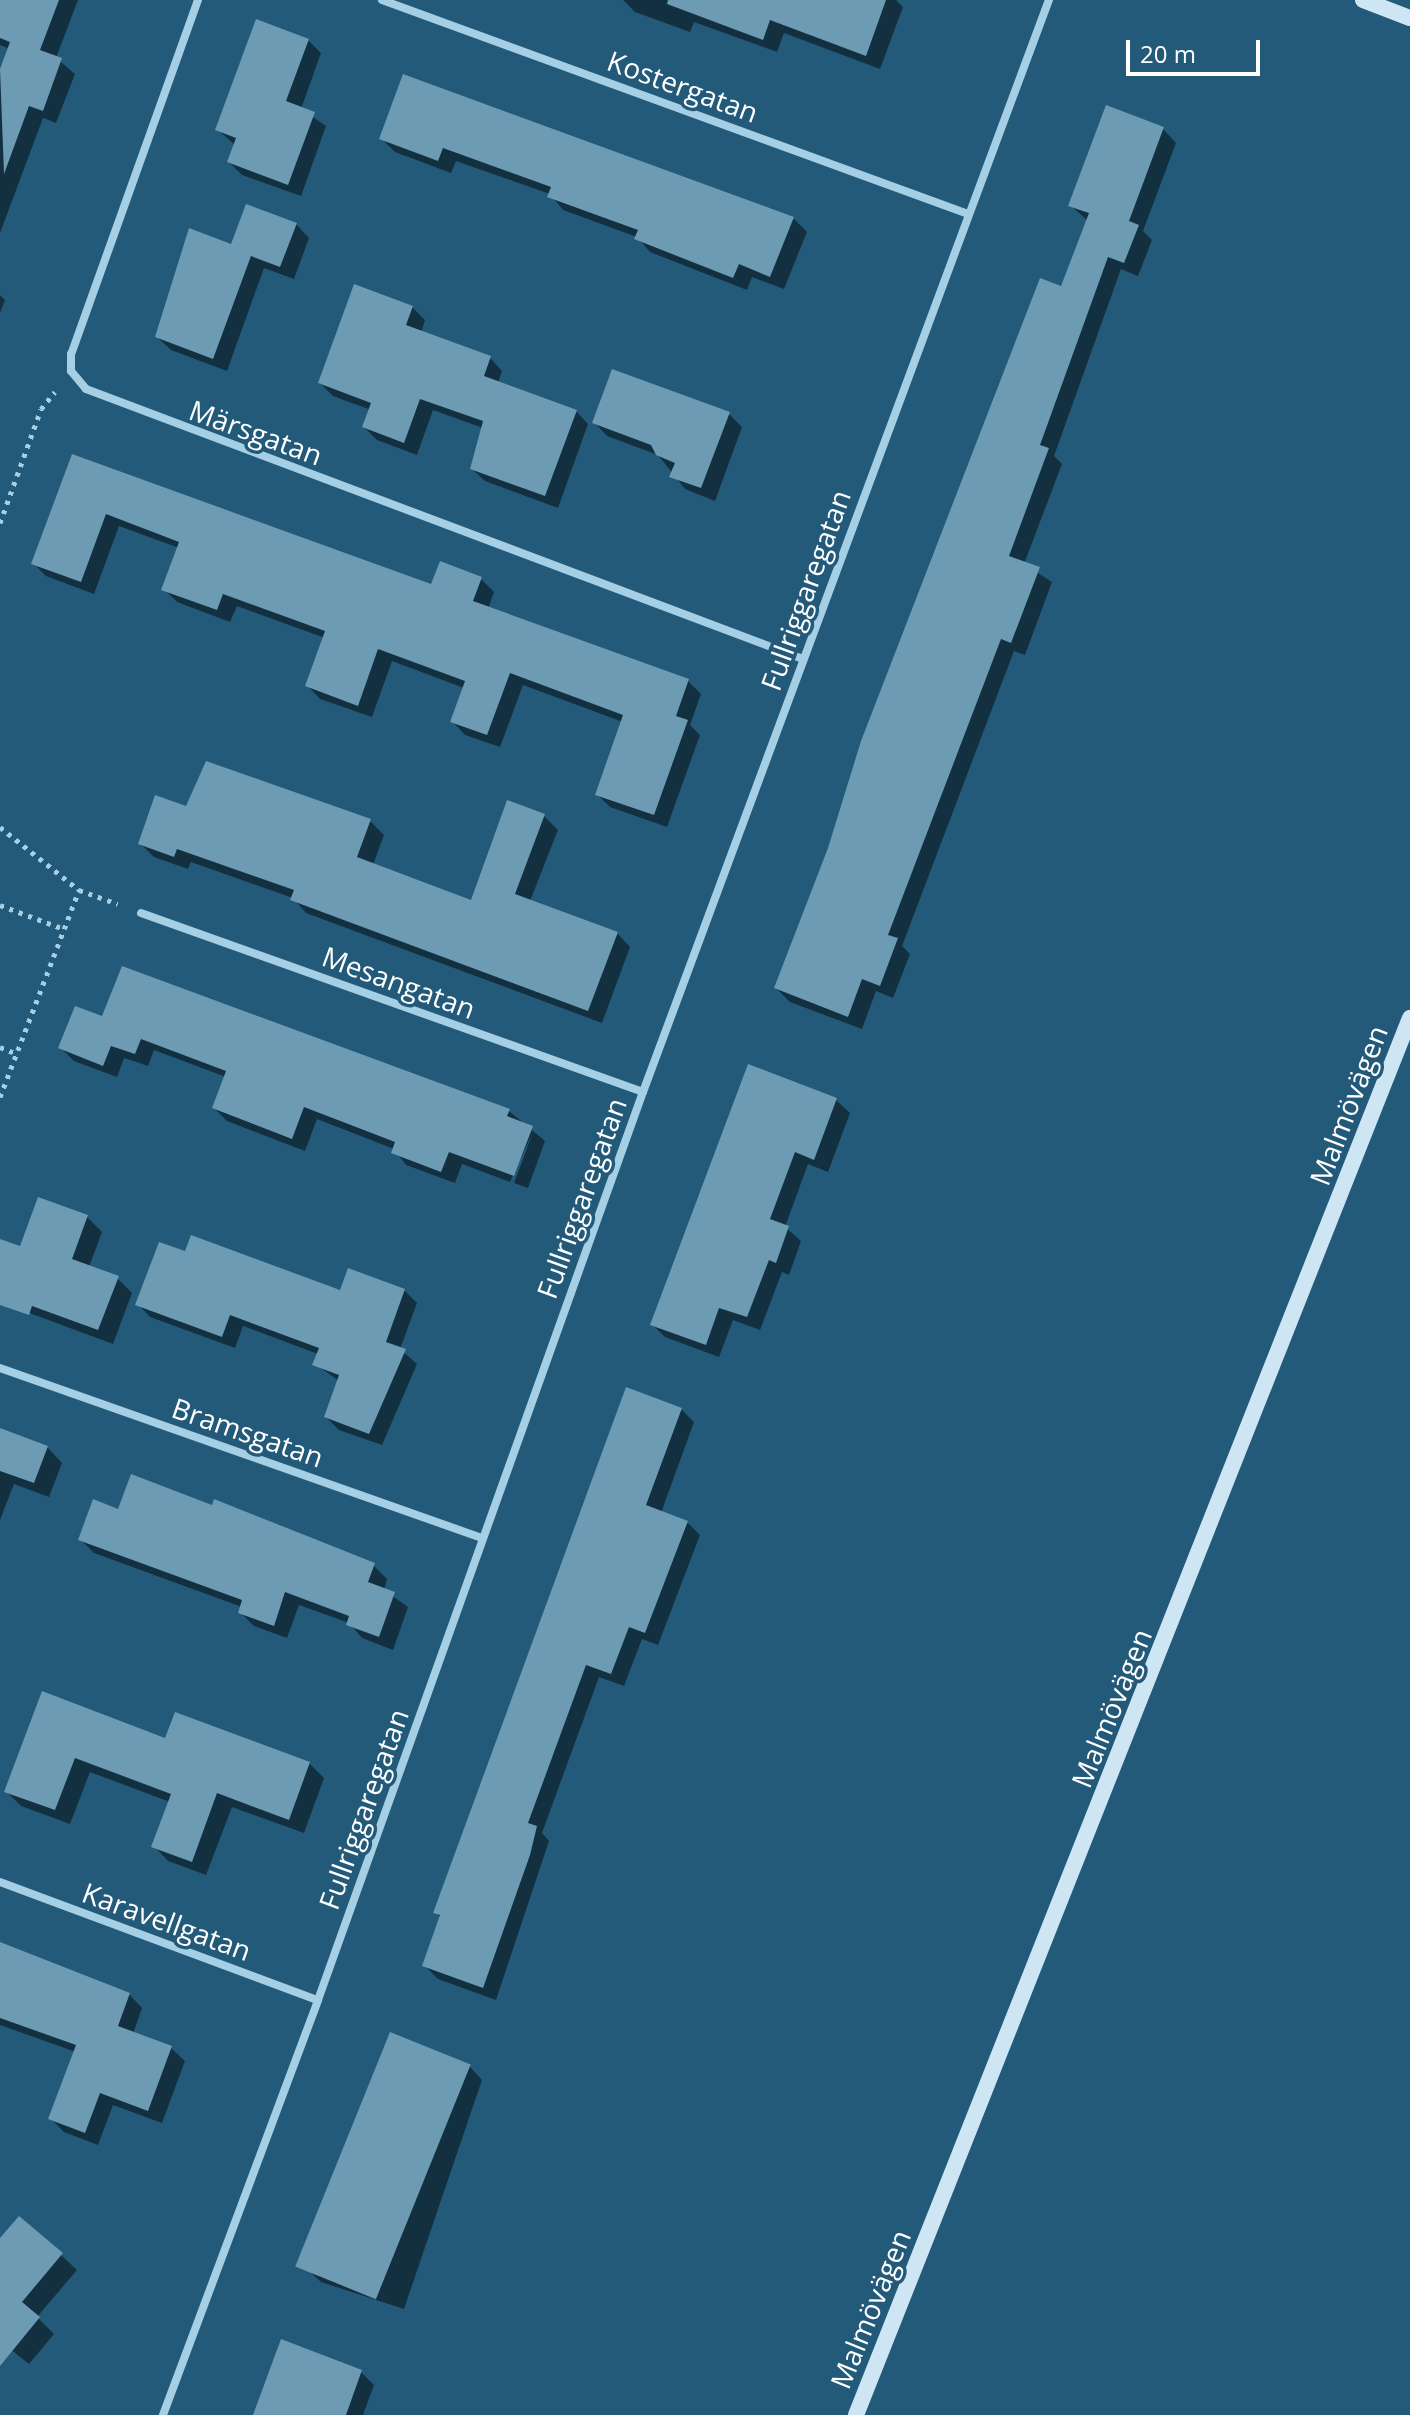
<!DOCTYPE html>
<html>
<head>
<meta charset="utf-8">
<style>
  body { margin:0 }
  #map { position:relative; width:1410px; height:2415px; overflow:hidden; background:#235a79; font-family:"Open Sans",sans-serif }
  div>[style] { position:absolute }
  .shadow>* { inset:0; background:#0007 }
  .building>* { inset:0; background:#6c9bb3; transform-origin:0 0 }
  .path>* { height:5px; margin-top:-2.5px; transform-origin:0; background:repeating-linear-gradient(90deg,#a5cfe4 0 4px,transparent 0 10px) }
  .street>* { height:8px; margin:-4px; padding:0 4px; transform-origin:4px; border-radius:4px; background:#a5cfe4 }
  .secondary>* { height:16px; margin:-8px; padding:0 8px; transform-origin:8px; border-radius:8px; background:#cee6f4 }
  span { translate:-50% -50%; white-space:nowrap; text-align:center; line-height:1.15; -webkit-text-stroke:7px #235a79; paint-order:stroke }
  .street-label { font-size:28px; color:#fff }
  .scale { position:absolute; left:1126px; top:40px; width:134px; height:36px; box-sizing:border-box; border:4px solid #fff; border-top:0; padding-left:10px; font-size:24px; line-height:28px; white-space:nowrap; color:#fff; -webkit-text-stroke:6px #235a79; paint-order:stroke }
</style>
</head>
<body>
<div id="map">
  <div class="shadow">
    <div style="clip-path:polygon(0 0,78px 0,56px 58px,75px 74px,56px 123px,43px 118px,0 233px,0 74px,10px 49px,0 45px)"></div>
    <div style="clip-path:polygon(623px 0,896px 0,903px 7px,880px 69px,784px 33px,777px 52px,694px 22px,690px 32px,635px 12px)"></div>
    <div style="clip-path:polygon(308px 40px,321px 53px,301px 109px,326px 126px,301px 196px,242px 175px,229px 162px,235px 145px,218px 130px)"></div>
    <div style="clip-path:polygon(404px 77px,793px 218px,807px 232px,784px 289px,752px 277px,747px 290px,650px 252px,637px 237px,563px 210px,550px 194px,456px 161px,451px 173px,395px 152px,382px 139px)"></div>
    <div style="clip-path:polygon(1163px 129px,1176px 143px,1143px 231px,1152px 240px,1138px 276px,1121px 269px,1054px 456px,1062px 464px,1024px 564px,1052px 582px,1025px 655px,1014px 651px,902px 946px,910px 954px,893px 998px,876px 991px,862px 1029px,790px 1002px,776px 988px,1088px 221px,1070px 205px)"></div>
    <div style="clip-path:polygon(296px 224px,309px 238px,294px 279px,264px 268px,227px 371px,171px 350px,157px 337px,233px 246px)"></div>
    <div style="clip-path:polygon(0 295px,5px 300px,0 313px)"></div>
    <div style="clip-path:polygon(412px 307px,425px 320px,421px 333px,490px 358px,502px 371px,498px 383px,576px 411px,588px 424px,558px 508px,485px 481px,472px 469px,483px 428px,433px 410px,417px 455px,377px 440px,364px 427px,371px 410px,333px 396px,320px 383px)"></div>
    <div style="clip-path:polygon(729px 414px,742px 427px,715px 501px,685px 489px,658px 455px,607px 436px,594px 422px)"></div>
    <div style="clip-path:polygon(73px 456px,432px 586px,481px 579px,494px 592px,488px 609px,688px 681px,701px 694px,690px 725px,700px 735px,667px 827px,610px 807px,597px 794px,623px 722px,523px 685px,500px 747px,465px 735px,452px 721px,464px 688px,392px 661px,372px 717px,320px 699px,307px 685px,325px 638px,237px 606px,230px 622px,177px 602px,164px 589px,179px 548px,119px 526px,94px 594px,46px 576px,33px 563px)"></div>
    <div style="clip-path:polygon(187px 809px,370px 821px,384px 835px,373px 865px,472px 902px,544px 816px,558px 830px,530px 901px,617px 933px,630px 947px,602px 1023px,306px 913px,293px 898px,191px 862px,188px 869px,154px 857px,140px 843px)"></div>
    <div style="clip-path:polygon(104px 1019px,509px 1111px,545px 1141px,528px 1188px,514px 1183px,533px 1132px,510px 1182px,462px 1164px,455px 1183px,406px 1165px,394px 1149px,317px 1119px,305px 1151px,227px 1121px,214px 1108px,226px 1077px,154px 1050px,148px 1066px,124px 1058px,117px 1077px,74px 1061px,61px 1048px)"></div>
    <div style="clip-path:polygon(836px 1100px,850px 1113px,828px 1172px,808px 1164px,785px 1227px,801px 1241px,789px 1275px,782px 1272px,760px 1330px,733px 1320px,719px 1357px,665px 1337px,652px 1324px)"></div>
    <div style="clip-path:polygon(87px 1217px,102px 1232px,89px 1267px,117px 1278px,132px 1293px,113px 1344px,0 1302px,0 1241px,22px 1249px)"></div>
    <div style="clip-path:polygon(186px 1254px,341px 1293px,404px 1290px,417px 1303px,400px 1349px,417px 1364px,382px 1445px,339px 1430px,326px 1417px,339px 1381px,315px 1364px,318px 1354px,243px 1326px,235px 1348px,150px 1317px,138px 1304px)"></div>
    <div style="clip-path:polygon(681px 1409px,694px 1422px,661px 1513px,687px 1522px,700px 1535px,658px 1645px,642px 1639px,624px 1686px,599px 1677px,542px 1833px,549px 1841px,496px 2000px,438px 1979px,425px 1966px,441px 1918px,436px 1912px)"></div>
    <div style="clip-path:polygon(0 1430px,47px 1447px,62px 1463px,49px 1497px,14px 1484px,0 1520px)"></div>
    <div style="clip-path:polygon(119px 1511px,373px 1565px,387px 1579px,384px 1590px,408px 1607px,393px 1650px,362px 1638px,349px 1623px,299px 1605px,287px 1638px,254px 1626px,240px 1612px,242px 1607px,94px 1553px,80px 1539px)"></div>
    <div style="clip-path:polygon(43px 1694px,167px 1740px,309px 1763px,324px 1778px,304px 1833px,232px 1807px,206px 1875px,168px 1861px,154px 1846px,170px 1802px,90px 1772px,70px 1824px,21px 1806px,6px 1791px)"></div>
    <div style="clip-path:polygon(0 1945px,129px 1994px,142px 2008px,133px 2034px,171px 2048px,185px 2061px,162px 2123px,113px 2105px,98px 2145px,64px 2132px,51px 2119px,76px 2052px,0 2025px)"></div>
    <div style="clip-path:polygon(469px 2066px,482px 2080px,404px 2309px,321px 2282px,307px 2269px)"></div>
    <div style="clip-path:polygon(0 2242px,61px 2255px,77px 2270px,37px 2317px,54px 2334px,29px 2364px,10px 2349px,0 2361px)"></div>
    <div style="clip-path:polygon(361px 2372px,374px 2385px,363px 2415px,254px 2415px)"></div>
  </div>
  <div class="building">
    <div style="clip-path:polygon(0 0,59px 0,40px 50px,62px 58px,43px 111px,29px 106px,4px 174px,0 69px,10px 42px,0 38px)"></div>
    <div style="clip-path:polygon(668px 0,886px 0,866px 56px,770px 20px,763px 40px,667px 4px)"></div>
    <div style="clip-path:polygon(256px 19px,309px 39px,286px 101px,315px 112px,288px 185px,227px 162px,236px 138px,215px 130px)"></div>
    <div style="clip-path:polygon(403px 74px,794px 217px,770px 277px,739px 264px,733px 278px,634px 239px,638px 230px,547px 197px,551px 187px,443px 148px,438px 161px,379px 139px)"></div>
    <div style="clip-path:polygon(1106px 105px,1164px 127px,1129px 221px,1139px 225px,1124px 263px,1108px 257px,1040px 445px,1049px 448px,1009px 556px,1040px 567px,1011px 643px,1001px 639px,888px 935px,898px 938px,880px 986px,862px 979px,848px 1017px,774px 988px,828px 848px,861px 741px,1040px 278px,1061px 286px,1089px 213px,1068px 206px)"></div>
    <div style="clip-path:polygon(246px 204px,297px 223px,280px 267px,251px 256px,213px 359px,155px 337px,189px 228px,231px 244px)"></div>
    <div style="clip-path:polygon(354px 284px,413px 306px,406px 325px,491px 356px,484px 376px,577px 410px,545px 496px,470px 469px,483px 421px,420px 399px,404px 443px,362px 427px,371px 403px,318px 383px)"></div>
    <div style="clip-path:polygon(612px 369px,730px 412px,701px 488px,669px 477px,675px 463px,656px 455px,651px 445px,592px 423px)"></div>
    <div style="clip-path:polygon(72px 454px,431px 584px,440px 561px,482px 577px,473px 601px,689px 679px,676px 716px,688px 720px,654px 815px,595px 795px,623px 715px,510px 673px,487px 735px,450px 722px,465px 681px,378px 649px,358px 706px,305px 686px,325px 631px,223px 594px,217px 610px,161px 590px,179px 542px,106px 514px,81px 582px,31px 564px)"></div>
    <div style="clip-path:polygon(206px 761px,371px 819px,357px 857px,471px 900px,507px 800px,545px 814px,515px 894px,618px 932px,588px 1011px,290px 900px,294px 890px,177px 849px,174px 857px,138px 844px,155px 795px,186px 806px)"></div>
    <div style="clip-path:polygon(122px 966px,510px 1109px,507px 1116px,533px 1126px,514px 1176px,449px 1152px,441px 1172px,391px 1153px,395px 1142px,304px 1107px,292px 1139px,212px 1108px,226px 1071px,141px 1039px,135px 1054px,111px 1046px,103px 1066px,58px 1048px,75px 1006px,102px 1016px)"></div>
    <div style="clip-path:polygon(748px 1064px,837px 1098px,814px 1160px,795px 1152px,770px 1219px,789px 1226px,776px 1263px,769px 1260px,747px 1317px,719px 1308px,706px 1345px,650px 1325px)"></div>
    <div style="clip-path:polygon(38px 1197px,88px 1215px,72px 1259px,119px 1276px,98px 1330px,32px 1306px,29px 1315px,0 1305px,0 1239px,20px 1246px)"></div>
    <div style="clip-path:polygon(191px 1235px,340px 1290px,348px 1268px,405px 1289px,386px 1342px,406px 1349px,369px 1434px,324px 1417px,339px 1375px,312px 1365px,319px 1348px,230px 1315px,222px 1337px,135px 1305px,159px 1242px,185px 1251px)"></div>
    <div style="clip-path:polygon(626px 1387px,682px 1408px,646px 1505px,688px 1521px,645px 1633px,629px 1627px,611px 1674px,586px 1665px,528px 1823px,537px 1826px,530px 1855px,483px 1988px,422px 1966px,440px 1915px,433px 1913px)"></div>
    <div style="clip-path:polygon(0 1428px,48px 1446px,34px 1483px,0 1471px)"></div>
    <div style="clip-path:polygon(131px 1474px,212px 1505px,214px 1499px,375px 1563px,368px 1582px,395px 1592px,379px 1637px,346px 1625px,349px 1616px,285px 1592px,274px 1626px,238px 1613px,242px 1600px,78px 1540px,93px 1499px,118px 1509px)"></div>
    <div style="clip-path:polygon(42px 1691px,165px 1738px,175px 1712px,310px 1762px,289px 1820px,217px 1793px,192px 1862px,151px 1847px,171px 1794px,75px 1758px,55px 1810px,4px 1792px)"></div>
    <div style="clip-path:polygon(0 1942px,130px 1993px,118px 2026px,172px 2046px,148px 2111px,100px 2093px,85px 2133px,48px 2119px,76px 2045px,0 2018px)"></div>
    <div style="left:390px;top:2032px;width:87px;height:253px;rotate:22deg"></div>
    <div style="clip-path:polygon(19px 2216px,63px 2253px,22px 2302px,40px 2317px,0 2366px,0 2238px)"></div>
    <div style="clip-path:polygon(281px 2339px,362px 2370px,346px 2415px,253px 2415px)"></div>
  </div>
  <div class="path">
    <div style="left:0;top:523px;width:121px;rotate:-70.2deg"></div>
    <div style="left:41px;top:409px;width:22px;rotate:-51deg"></div>
    <div style="left:0;top:827px;width:101px;rotate:38.6deg"></div>
    <div style="left:79px;top:890px;width:41px;rotate:19.7deg"></div>
    <div style="left:0;top:905px;width:68px;rotate:20.6deg"></div>
    <div style="left:0;top:1047px;width:18px;rotate:22deg"></div>
    <div style="left:0;top:1097px;width:222px;rotate:-69.1deg"></div>
  </div>
  <div class="street">
    <div style="left:198px;top:0;width:376px;rotate:109.7deg"></div>
    <div style="left:71px;top:354px;width:17px;rotate:90deg"></div>
    <div style="left:71px;top:371px;width:23px;rotate:50deg"></div>
    <div style="left:86px;top:389px;width:766px;rotate:20.63deg"></div>
    <div style="left:382px;top:0;width:624px;rotate:20.06deg"></div>
    <div style="left:141px;top:913px;width:533px;rotate:19.62deg"></div>
    <div style="left:0;top:1368px;width:511px;rotate:19.43deg"></div>
    <div style="left:0;top:1882px;width:339px;rotate:20.4deg"></div>
    <div style="left:163px;top:2415px;width:443px;rotate:-69.5deg"></div>
    <div style="left:318px;top:2000px;width:964px;rotate:-70.31deg"></div>
    <div style="left:643px;top:1092px;width:1165px;rotate:-69.61deg"></div>
  </div>
  <div class="secondary">
    <div style="left:1363px;top:0;width:50px;rotate:21deg"></div>
    <div style="left:856px;top:2415px;width:1503px;rotate:-68.37deg"></div>
  </div>
  <div class="street-label">
    <span style="left:683px;top:86px;rotate:20deg">Kostergatan</span>
    <span style="left:256px;top:432px;rotate:20deg">Märsgatan</span>
    <span style="left:805px;top:590px;rotate:-70deg">Fullriggaregatan</span>
    <span style="left:399px;top:982px;rotate:20deg">Mesangatan</span>
    <span style="left:1348px;top:1105px;rotate:-69deg">Malmövägen</span>
    <span style="left:581px;top:1198px;rotate:-70deg">Fullriggaregatan</span>
    <span style="left:248px;top:1432px;rotate:19deg">Bramsgatan</span>
    <span style="left:1111px;top:1708px;rotate:-68deg">Malmövägen</span>
    <span style="left:363px;top:1809px;rotate:-70deg">Fullriggaregatan</span>
    <span style="left:167px;top:1921px;rotate:20deg">Karavellgatan</span>
    <span style="left:870px;top:2309px;rotate:-68deg">Malmövägen</span>
  </div>
  <div class="scale">20 m</div>
</div>
</body>
</html>
